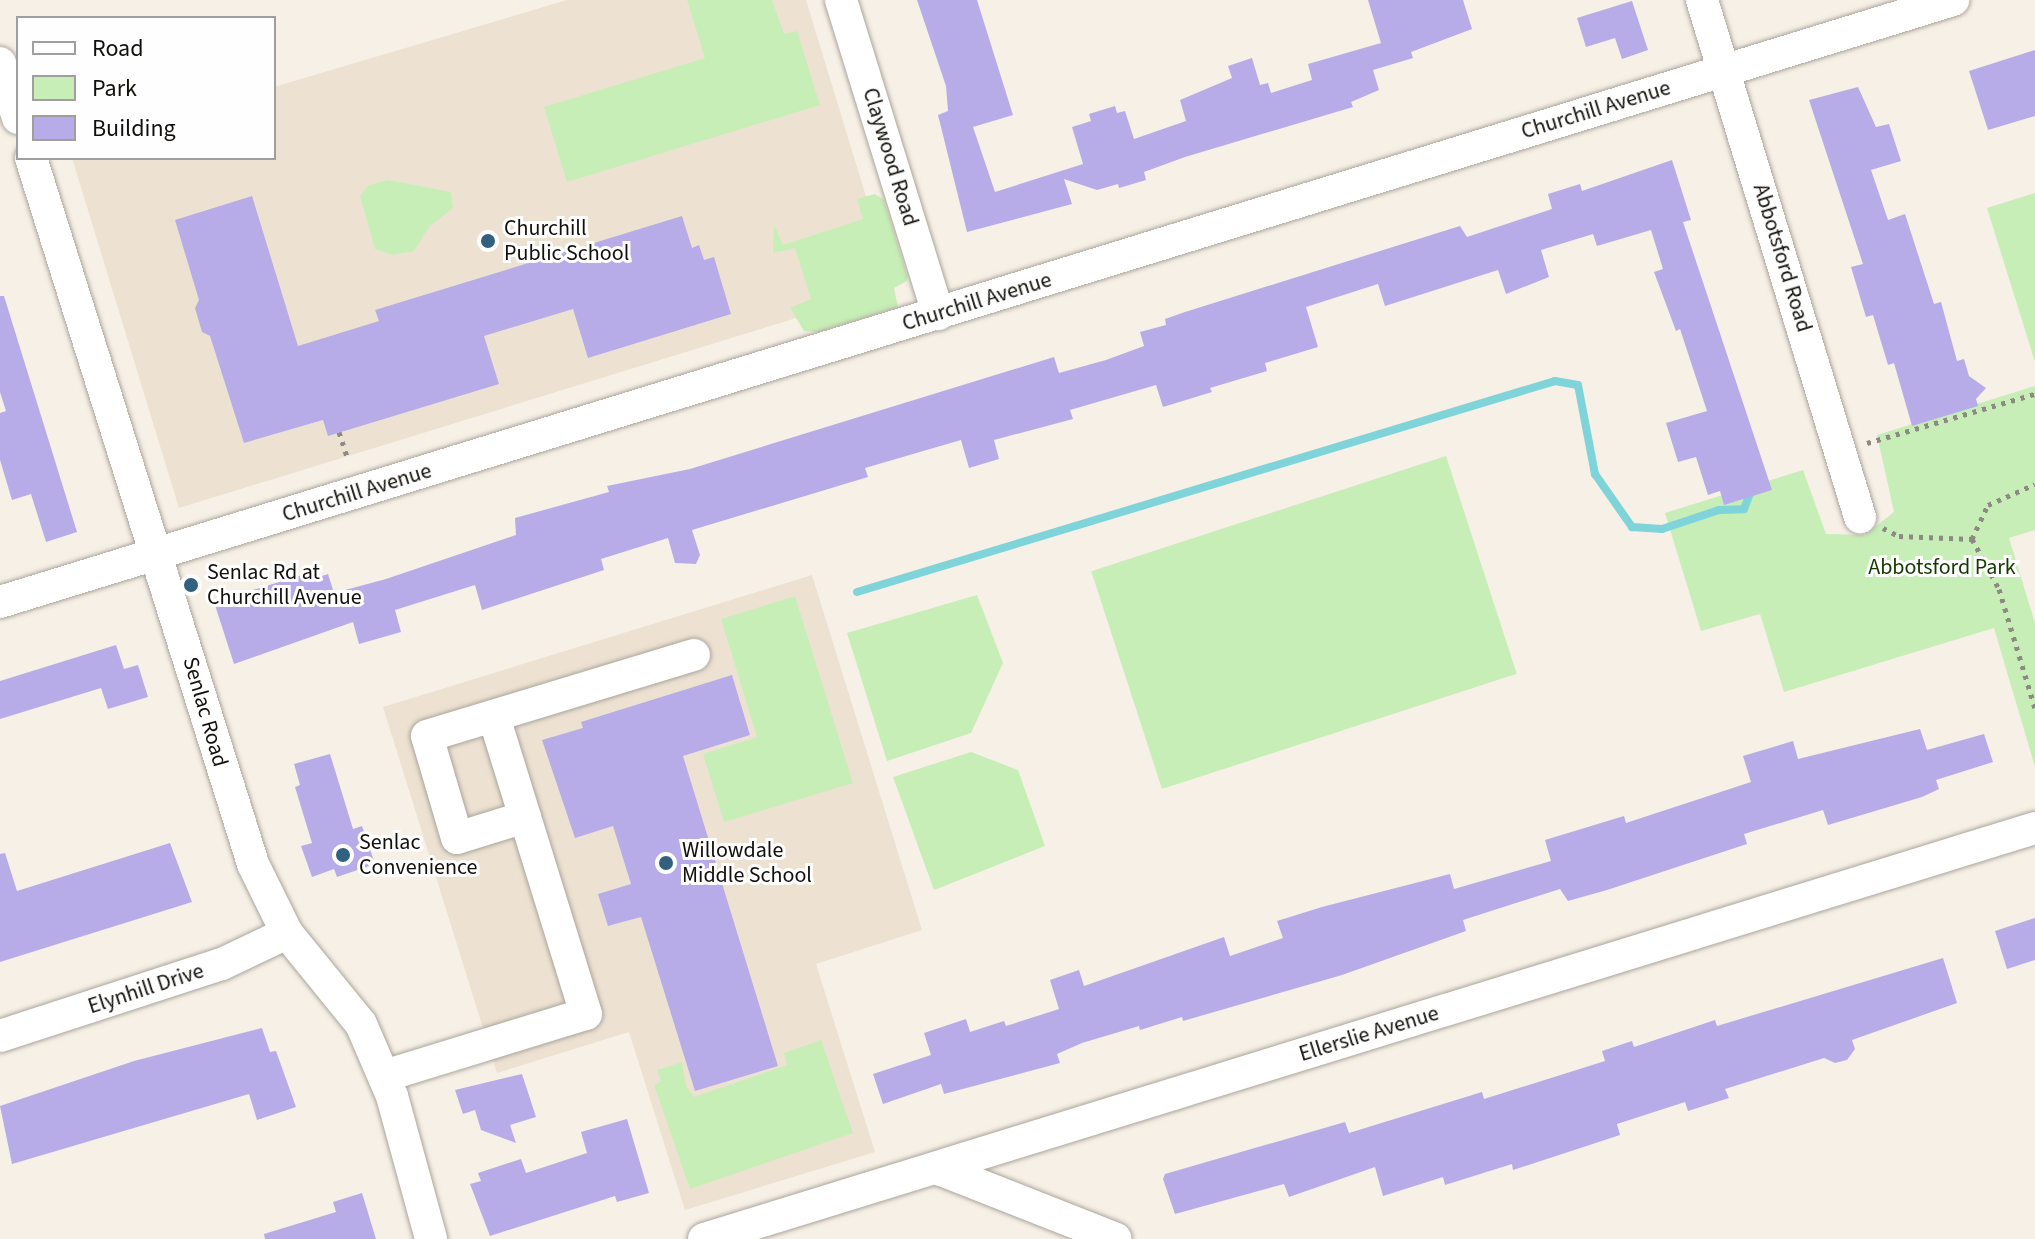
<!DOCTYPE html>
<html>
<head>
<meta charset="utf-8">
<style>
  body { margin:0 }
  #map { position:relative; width:2035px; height:1239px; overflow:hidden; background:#f7f0e6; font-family:"Source Sans 3",sans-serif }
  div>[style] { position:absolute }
  .built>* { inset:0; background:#ede2d2 }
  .green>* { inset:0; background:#c7eeb7; transform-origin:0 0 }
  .stream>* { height:8px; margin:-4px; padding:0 4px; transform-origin:4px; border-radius:4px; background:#7ed4d9 }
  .building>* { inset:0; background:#b7ace7 }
  .path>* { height:5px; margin-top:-2.5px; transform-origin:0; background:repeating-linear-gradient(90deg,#8e8982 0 4px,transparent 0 10px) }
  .roads { filter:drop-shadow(0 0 2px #aba59c) drop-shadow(0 0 2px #aba59c) }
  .minor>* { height:32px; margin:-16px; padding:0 16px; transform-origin:16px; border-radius:16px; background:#fff }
  .dots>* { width:22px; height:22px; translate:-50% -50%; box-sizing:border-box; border:4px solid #fefefe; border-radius:50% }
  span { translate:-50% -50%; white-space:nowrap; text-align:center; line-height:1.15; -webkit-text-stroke:6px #fefefe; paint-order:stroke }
  .street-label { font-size:22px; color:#12100c }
  .poi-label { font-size:22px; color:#12100c }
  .left { translate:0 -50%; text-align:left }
  .park-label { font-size:22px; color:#153901 }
  .legend { position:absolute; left:16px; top:16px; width:260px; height:144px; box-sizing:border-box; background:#fefefe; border:2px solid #a09f9d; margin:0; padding:10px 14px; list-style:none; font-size:24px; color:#12100c }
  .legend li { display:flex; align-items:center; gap:16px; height:40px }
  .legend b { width:40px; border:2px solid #a09f9d }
</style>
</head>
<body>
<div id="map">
  <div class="built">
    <div style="clip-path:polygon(567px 0,806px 0,894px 288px,179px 508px,72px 158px,274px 158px,274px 87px)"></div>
    <div style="clip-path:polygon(812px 575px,922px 930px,816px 964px,875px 1152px,685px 1210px,629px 1032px,497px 1073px,383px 707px)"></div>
  </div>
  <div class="green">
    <div style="clip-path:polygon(687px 0,772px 0,784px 34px,797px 31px,820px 105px,567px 182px,544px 107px,705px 58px)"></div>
    <div style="clip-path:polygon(388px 180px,451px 192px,453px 208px,429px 227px,414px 251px,392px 255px,375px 249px,360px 196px,369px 185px)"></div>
    <div style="clip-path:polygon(2035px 193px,2035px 362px,1987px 208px)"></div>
    <div style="clip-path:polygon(875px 194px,884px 200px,907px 275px,907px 281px,894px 288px,898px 307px,819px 332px,804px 331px,790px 308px,811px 299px,795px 248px,773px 253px,774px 224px,783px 245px,863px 219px,857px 199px)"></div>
    <div style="clip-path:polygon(2035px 386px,2035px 530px,2009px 538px,2035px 623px,2035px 767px,1994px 628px,1784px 692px,1760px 614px,1701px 631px,1665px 513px,1803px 470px,1826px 534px,1865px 535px,1894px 512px,1877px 435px)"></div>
    <div style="left:1446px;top:456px;width:229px;height:373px;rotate:72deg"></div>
    <div style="clip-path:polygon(977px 595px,1003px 663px,971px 733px,887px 761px,847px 633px)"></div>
    <div style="clip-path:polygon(795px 596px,853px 783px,724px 822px,703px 754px,757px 737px,721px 619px)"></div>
    <div style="clip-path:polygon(971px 752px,1018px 770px,1045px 846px,934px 890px,893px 777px)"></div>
    <div style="clip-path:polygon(821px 1040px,853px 1133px,690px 1189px,654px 1085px,661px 1082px,657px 1070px,682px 1062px,686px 1086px,694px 1097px,787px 1065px,784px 1053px)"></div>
  </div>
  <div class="stream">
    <div style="left:857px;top:592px;width:729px;rotate:-16.82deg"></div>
    <div style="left:1555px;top:381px;width:23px;rotate:10deg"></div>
    <div style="left:1578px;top:385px;width:91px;rotate:79.2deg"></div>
    <div style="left:1595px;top:474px;width:65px;rotate:55.1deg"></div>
    <div style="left:1632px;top:527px;width:30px;rotate:4deg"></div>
    <div style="left:1662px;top:529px;width:60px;rotate:-18.4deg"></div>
    <div style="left:1719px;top:510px;width:25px;rotate:-2deg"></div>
    <div style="left:1744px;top:509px;width:14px;rotate:-69deg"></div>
  </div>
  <div class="building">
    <div style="clip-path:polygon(917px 0,977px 0,1013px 115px,973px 127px,995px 192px,1083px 164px,1072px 127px,1091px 121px,1089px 114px,1115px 106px,1117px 113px,1125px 111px,1134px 139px,1186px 121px,1180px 100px,1232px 78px,1228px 66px,1252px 58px,1260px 85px,1268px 83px,1271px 93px,1312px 80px,1308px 64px,1381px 43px,1368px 0,1463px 0,1472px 29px,1411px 52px,1413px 58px,1373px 70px,1379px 90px,1351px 102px,1353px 107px,1185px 157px,1144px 172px,1146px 180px,1119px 188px,1118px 184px,1097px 190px,1064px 179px,1072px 204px,967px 232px,938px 115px,948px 111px,946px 86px)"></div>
    <div style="clip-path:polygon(1632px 1px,1648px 50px,1622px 59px,1615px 38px,1586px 47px,1577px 18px)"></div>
    <div style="clip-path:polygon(2035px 50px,2035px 116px,1988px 130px,1969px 71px)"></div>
    <div style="clip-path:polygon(1858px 87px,1876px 127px,1889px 124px,1901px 161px,1871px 170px,1888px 220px,1905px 214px,1934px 304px,1941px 302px,1957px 361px,1964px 359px,1969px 376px,1986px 388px,1976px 399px,1978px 406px,1912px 426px,1894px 363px,1888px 365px,1873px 315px,1866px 317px,1851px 267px,1863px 264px,1809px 100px)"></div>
    <div style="clip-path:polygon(1672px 160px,1691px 220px,1683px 222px,1772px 490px,1724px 505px,1720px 491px,1708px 495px,1696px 457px,1678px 462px,1666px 423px,1707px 411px,1680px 329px,1676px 331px,1654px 272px,1663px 269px,1651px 230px,1597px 246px,1593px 234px,1541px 250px,1549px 277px,1506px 294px,1498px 270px,1385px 306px,1378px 284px,1306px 307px,1318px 347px,1265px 363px,1267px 371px,1210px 388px,1212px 392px,1163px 407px,1156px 385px,1070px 410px,1073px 419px,994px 440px,999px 459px,969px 468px,961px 440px,865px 468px,868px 477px,692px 530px,700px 555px,696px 564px,675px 563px,668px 538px,601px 559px,604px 570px,482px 610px,475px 585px,395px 610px,401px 632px,359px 644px,353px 622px,234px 664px,214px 602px,305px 574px,307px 581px,328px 574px,334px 593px,386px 579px,516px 535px,515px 518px,609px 492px,607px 486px,690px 469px,1054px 357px,1059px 373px,1106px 360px,1144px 346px,1140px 332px,1166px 325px,1165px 319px,1185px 312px,1460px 226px,1467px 237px,1552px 209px,1548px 194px,1580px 184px,1582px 191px)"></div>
    <div style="clip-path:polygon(252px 196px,298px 346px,379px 321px,375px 310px,682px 216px,692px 248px,699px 245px,704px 260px,714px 257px,731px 314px,588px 358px,573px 309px,484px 336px,499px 384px,328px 436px,323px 420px,244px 443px,210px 336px,202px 332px,195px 308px,199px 300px,175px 220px)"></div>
    <div style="clip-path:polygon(0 296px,4px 296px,77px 532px,46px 542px,31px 494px,12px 500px,0 460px,0 413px,6px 411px,0 392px)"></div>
    <div style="clip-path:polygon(116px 645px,124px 669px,138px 665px,148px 697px,108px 709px,101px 688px,0 719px,0 681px)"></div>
    <div style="clip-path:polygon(732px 675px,750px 735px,683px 756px,778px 1066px,695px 1091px,641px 917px,608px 926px,598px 894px,631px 884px,613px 826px,575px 838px,542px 740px,583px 728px,581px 722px)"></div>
    <div style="clip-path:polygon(1920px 729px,1927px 750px,1984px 734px,1993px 762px,1936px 780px,1939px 789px,1922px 797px,1828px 825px,1823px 810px,1744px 834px,1747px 844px,1607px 890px,1568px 901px,1560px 889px,1463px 920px,1466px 931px,1342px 975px,1183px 1021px,1182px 1017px,1140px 1030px,1139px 1026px,1082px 1043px,1057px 1054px,1060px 1063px,944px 1094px,941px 1084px,883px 1104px,873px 1074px,931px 1055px,924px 1033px,966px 1019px,970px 1032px,1004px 1021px,1006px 1026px,1059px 1009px,1050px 980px,1079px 970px,1084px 986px,1224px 937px,1230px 956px,1283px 938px,1277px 921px,1322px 907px,1450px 874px,1454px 889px,1551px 861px,1545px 840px,1624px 816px,1626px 823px,1751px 782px,1743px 756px,1793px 741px,1798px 759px)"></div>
    <div style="clip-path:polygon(330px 754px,353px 829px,362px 826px,375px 864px,337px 877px,334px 869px,312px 877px,301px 846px,312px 843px,295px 787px,300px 785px,294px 764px)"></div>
    <div style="clip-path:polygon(170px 843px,192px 902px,0 962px,0 854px,5px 853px,17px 891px)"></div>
    <div style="clip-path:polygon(2035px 918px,2035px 960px,2007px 969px,1995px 931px)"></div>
    <div style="clip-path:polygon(1943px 958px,1957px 1003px,1852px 1040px,1855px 1049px,1847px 1060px,1835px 1063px,1824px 1058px,1725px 1089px,1729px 1098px,1688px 1111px,1685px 1102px,1617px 1124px,1620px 1135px,1513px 1170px,1512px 1164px,1445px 1185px,1443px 1177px,1383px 1196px,1375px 1167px,1289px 1197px,1284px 1184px,1175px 1214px,1163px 1179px,1165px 1174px,1345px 1122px,1349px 1133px,1482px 1092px,1484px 1099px,1605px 1061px,1602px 1051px,1632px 1041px,1634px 1047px,1715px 1020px,1717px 1026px)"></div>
    <div style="clip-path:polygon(262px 1028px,270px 1052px,276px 1051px,296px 1107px,257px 1120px,249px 1094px,12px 1164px,0 1106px,134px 1061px)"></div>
    <div style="clip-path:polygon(522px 1074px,536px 1117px,510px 1125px,516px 1143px,481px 1130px,475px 1110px,463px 1114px,455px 1090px)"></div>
    <div style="clip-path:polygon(627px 1119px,649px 1193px,617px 1202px,615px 1196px,490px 1236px,470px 1184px,481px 1181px,478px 1173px,521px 1159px,526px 1173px,587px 1153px,581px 1132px)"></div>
    <div style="clip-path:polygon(362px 1193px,376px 1239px,265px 1239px,264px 1234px,336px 1212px,333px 1202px)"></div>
  </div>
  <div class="path">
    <div style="left:339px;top:432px;width:29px;rotate:72deg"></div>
    <div style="left:1867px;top:443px;width:175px;rotate:-16.3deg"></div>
    <div style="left:1883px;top:528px;width:18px;rotate:27deg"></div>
    <div style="left:1899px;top:536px;width:73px;rotate:2.4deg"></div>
    <div style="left:1972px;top:539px;width:57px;rotate:61.6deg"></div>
    <div style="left:1999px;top:589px;width:124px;rotate:73.2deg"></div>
    <div style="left:1972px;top:539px;width:38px;rotate:-65deg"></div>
    <div style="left:1988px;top:505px;width:51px;rotate:-24.1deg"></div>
  </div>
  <div class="roads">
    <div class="minor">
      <div style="left:841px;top:0;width:329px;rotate:72.8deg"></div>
      <div style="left:1702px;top:0;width:541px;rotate:73.01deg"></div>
      <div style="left:0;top:63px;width:58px;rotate:71.9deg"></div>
      <div style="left:31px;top:158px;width:740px;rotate:72.54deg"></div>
      <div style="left:253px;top:864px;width:77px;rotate:63.8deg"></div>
      <div style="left:287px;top:933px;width:117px;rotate:50.9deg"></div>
      <div style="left:361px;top:1024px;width:78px;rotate:66.7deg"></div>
      <div style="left:392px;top:1096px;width:148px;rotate:74.7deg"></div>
      <div style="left:0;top:602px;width:2044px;rotate:-17.13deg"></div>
      <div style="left:525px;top:817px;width:71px;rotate:162.8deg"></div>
      <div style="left:457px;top:838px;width:106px;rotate:-106.4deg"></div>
      <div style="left:427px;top:736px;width:279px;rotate:-16.9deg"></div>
      <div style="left:0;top:1036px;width:233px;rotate:-18deg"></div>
      <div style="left:222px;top:964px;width:72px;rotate:-25.5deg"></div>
      <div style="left:384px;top:1076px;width:211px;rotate:-17.1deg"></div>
      <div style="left:586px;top:1014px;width:312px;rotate:-107.2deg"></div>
      <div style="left:936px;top:1168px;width:193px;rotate:21.5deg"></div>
      <div style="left:704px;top:1239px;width:1393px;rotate:-17.16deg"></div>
    </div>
  </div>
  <div class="dots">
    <div style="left:488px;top:241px;background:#31617f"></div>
    <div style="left:191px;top:585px;background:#31617f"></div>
    <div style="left:343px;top:855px;background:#31617f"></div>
    <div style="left:666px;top:863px;background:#31617f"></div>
  </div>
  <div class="street-label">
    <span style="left:1596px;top:110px;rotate:-17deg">Churchill Avenue</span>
    <span style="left:890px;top:157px;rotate:73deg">Claywood Road</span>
    <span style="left:1782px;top:258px;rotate:73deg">Abbotsford Road</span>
    <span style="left:977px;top:302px;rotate:-17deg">Churchill Avenue</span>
    <span style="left:357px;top:493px;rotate:-17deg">Churchill Avenue</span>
    <span style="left:205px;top:712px;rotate:74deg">Senlac Road</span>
    <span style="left:146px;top:989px;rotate:-18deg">Elynhill Drive</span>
    <span style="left:1369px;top:1034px;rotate:-17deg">Ellerslie Avenue</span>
  </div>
  <div class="poi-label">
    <span class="left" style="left:504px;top:241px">Churchill<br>Public School</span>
    <span class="left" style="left:207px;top:585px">Senlac Rd at<br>Churchill Avenue</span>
    <span class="left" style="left:359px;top:855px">Senlac<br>Convenience</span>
    <span class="left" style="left:682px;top:863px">Willowdale<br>Middle School</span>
  </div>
  <div class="park-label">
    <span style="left:1942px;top:568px">Abbotsford Park</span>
  </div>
  <ul class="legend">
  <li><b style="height:10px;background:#fff"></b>Road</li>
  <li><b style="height:22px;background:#c7eeb7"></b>Park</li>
  <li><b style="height:22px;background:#b7ace7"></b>Building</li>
  </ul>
</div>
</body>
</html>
